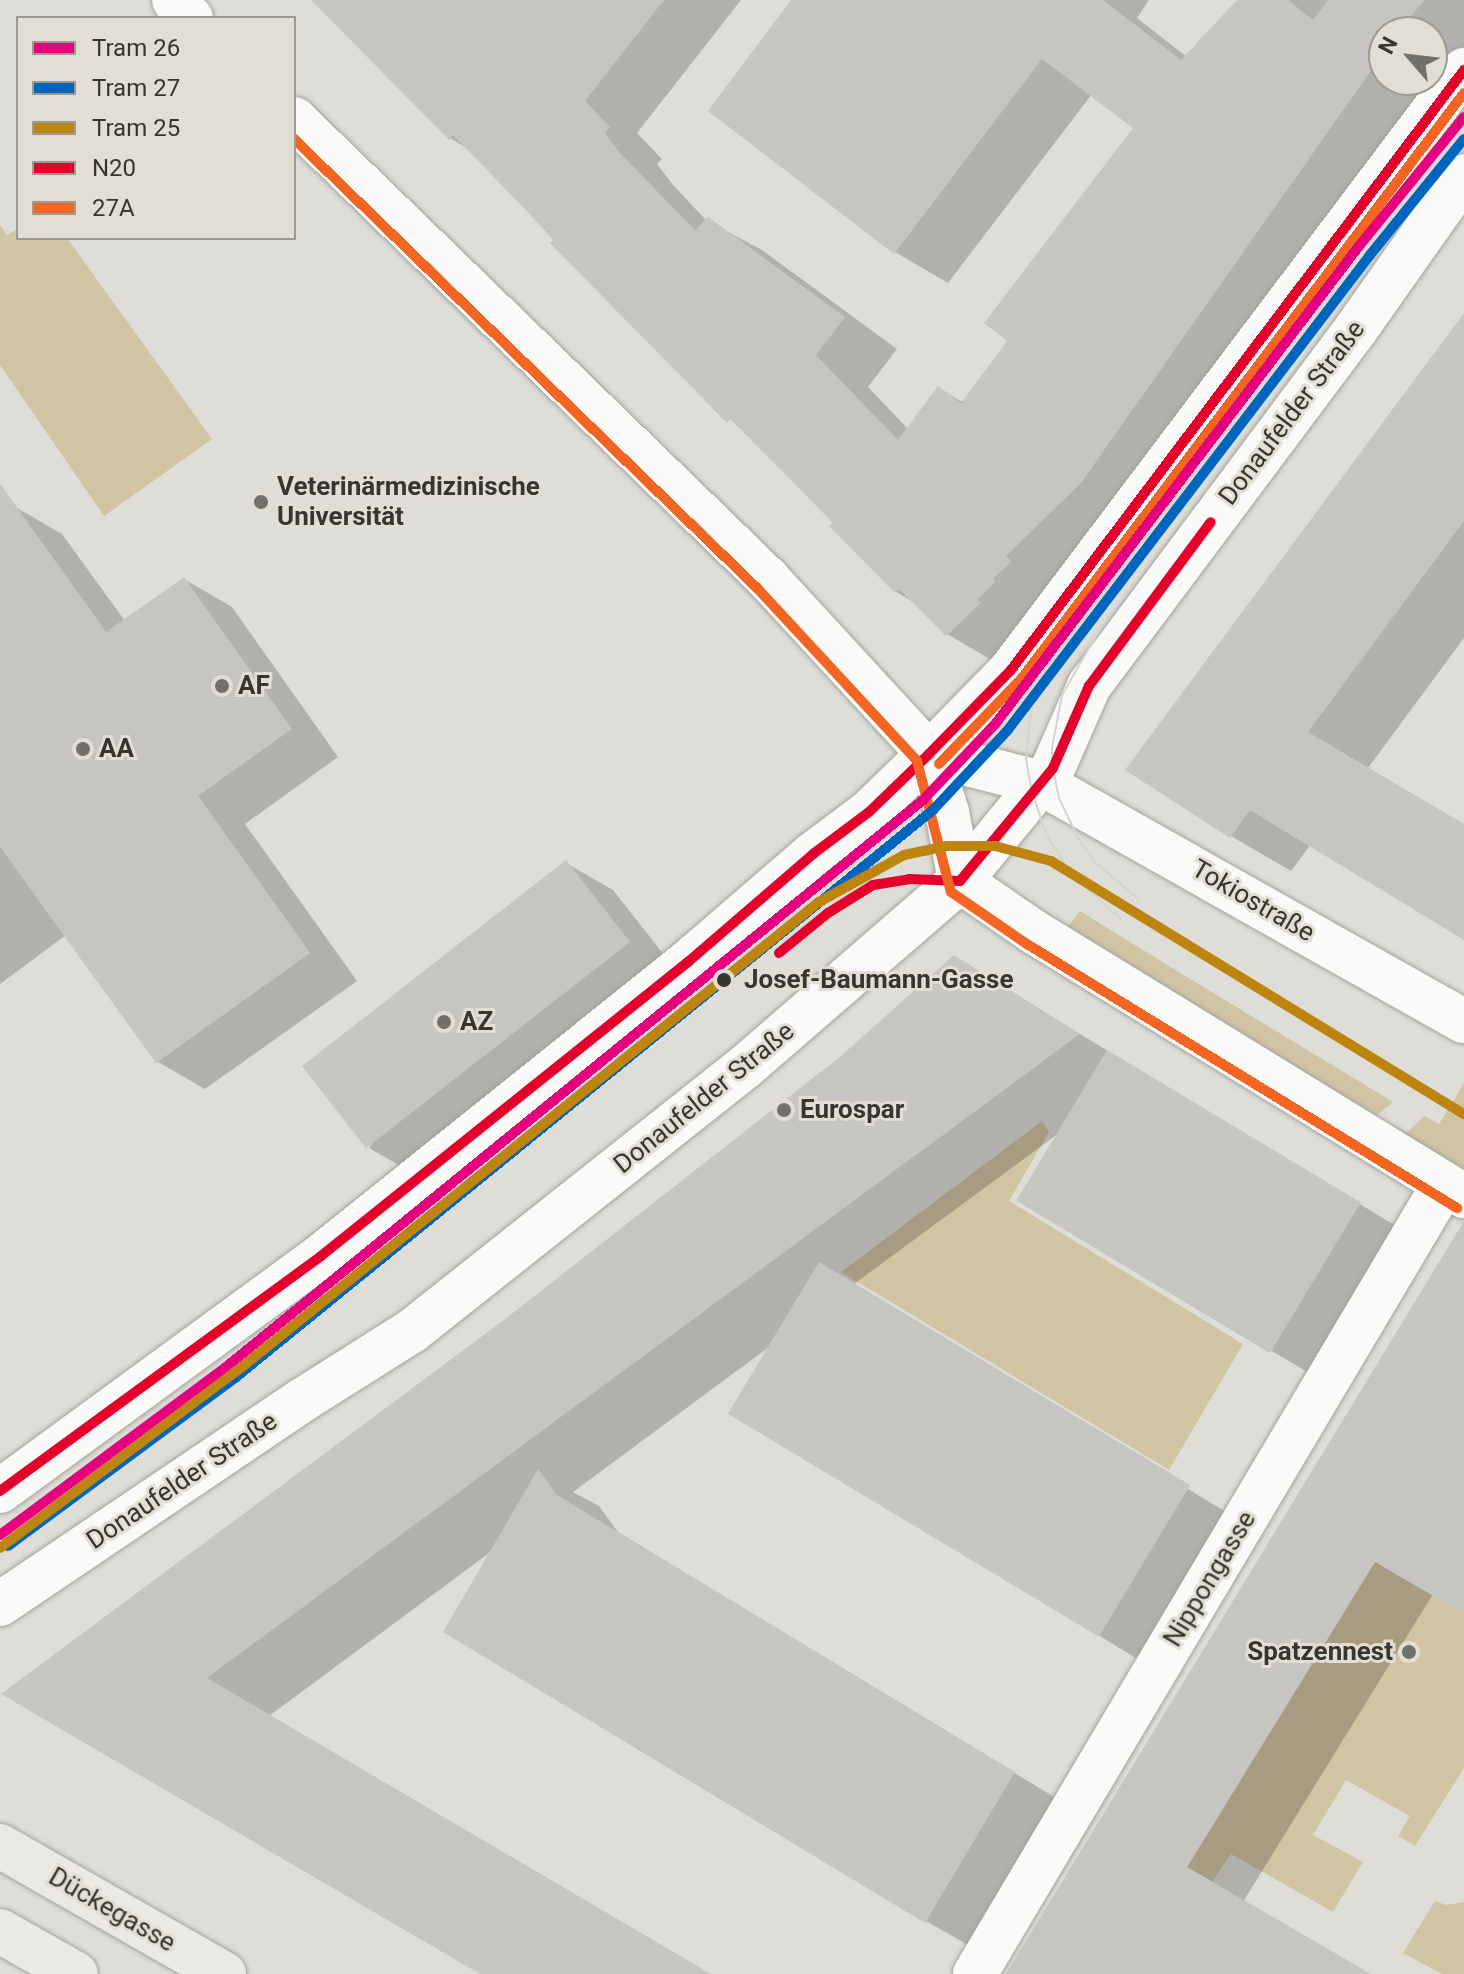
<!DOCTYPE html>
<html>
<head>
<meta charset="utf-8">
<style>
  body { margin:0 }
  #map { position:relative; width:1464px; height:1974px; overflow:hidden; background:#deddd8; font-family:Roboto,sans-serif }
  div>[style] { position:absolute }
  .green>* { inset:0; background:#d1c4a3 }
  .shadow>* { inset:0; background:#0003 }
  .building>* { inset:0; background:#c6c5c2; transform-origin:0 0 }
  .roads { filter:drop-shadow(0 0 2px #a4a29e) drop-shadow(0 0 2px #a4a29e) }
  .street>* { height:44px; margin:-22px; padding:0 22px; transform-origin:22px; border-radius:22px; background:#fafaf9 }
  .secondary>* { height:44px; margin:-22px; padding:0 22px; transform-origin:22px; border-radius:22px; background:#fafaf9 }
  .primary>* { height:44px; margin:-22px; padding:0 22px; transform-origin:22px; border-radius:22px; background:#ebe9e3 }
  .tram>* { height:2px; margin:-1px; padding:0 1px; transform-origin:1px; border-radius:1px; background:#d5d4d2 }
  .bus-1>* { height:10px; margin:-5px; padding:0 5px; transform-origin:5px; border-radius:5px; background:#e4002b }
  .bus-2>* { height:10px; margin:-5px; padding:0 5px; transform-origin:5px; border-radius:5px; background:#f26522 }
  .tram-1>* { height:10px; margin:-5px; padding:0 5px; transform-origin:5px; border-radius:5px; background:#e5007d }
  .tram-2>* { height:10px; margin:-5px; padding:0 5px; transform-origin:5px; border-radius:5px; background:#0065bd }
  .tram-3>* { height:10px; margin:-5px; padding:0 5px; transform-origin:5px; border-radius:5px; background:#bd840f }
  .dots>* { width:22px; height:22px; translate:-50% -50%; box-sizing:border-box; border:4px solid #e2ded4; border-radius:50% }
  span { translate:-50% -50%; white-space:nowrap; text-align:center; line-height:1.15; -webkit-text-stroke:6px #e2ded4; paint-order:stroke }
  .street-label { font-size:26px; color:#373531 }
  .poi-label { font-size:26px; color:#373531; font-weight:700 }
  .left { translate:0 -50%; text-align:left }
  .right { translate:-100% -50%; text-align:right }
  .stop-label { font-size:26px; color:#373531; font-weight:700 }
  .legend { position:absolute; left:16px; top:16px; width:280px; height:224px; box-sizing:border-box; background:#e2ded4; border:2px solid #9e9a93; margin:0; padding:10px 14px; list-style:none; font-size:24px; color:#373531 }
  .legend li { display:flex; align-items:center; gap:16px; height:40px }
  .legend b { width:40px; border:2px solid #9e9a93 }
  .north { position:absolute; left:1368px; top:16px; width:80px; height:80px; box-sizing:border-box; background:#e2ded4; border:2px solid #9e9a93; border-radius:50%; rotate:298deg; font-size:22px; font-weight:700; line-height:32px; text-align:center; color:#373531 }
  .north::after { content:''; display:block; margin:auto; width:28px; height:36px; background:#71706b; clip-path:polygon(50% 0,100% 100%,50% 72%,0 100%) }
</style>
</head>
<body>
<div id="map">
  <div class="green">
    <div style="clip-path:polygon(0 225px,7px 235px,18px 229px,18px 238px,67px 238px,212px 439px,104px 516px,0 365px)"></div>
    <div style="clip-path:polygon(1080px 911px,1164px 963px,1393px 1102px,1376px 1116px,1068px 926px)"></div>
    <div style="clip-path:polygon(1464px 1083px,1464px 1169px,1405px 1134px,1424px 1116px,1439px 1124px)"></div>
    <div style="clip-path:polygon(1042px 1121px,1049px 1132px,1009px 1201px,1243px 1344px,1169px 1470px,841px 1272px)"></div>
    <div style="clip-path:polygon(1464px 1487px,1464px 1768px,1415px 1846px,1398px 1836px,1410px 1816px,1346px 1780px,1313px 1835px,1363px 1862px,1333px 1912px,1231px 1854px,1208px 1888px,1183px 1874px,1378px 1557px)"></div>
    <div style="clip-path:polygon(1435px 1901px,1446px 1905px,1464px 1902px,1464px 1974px,1442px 1974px,1403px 1953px)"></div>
  </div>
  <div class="shadow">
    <div style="clip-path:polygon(evenodd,314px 0,741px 0,637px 133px,662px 159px,657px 164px,673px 185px,707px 221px,762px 250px,897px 349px,868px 387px,908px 429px,939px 388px,964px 403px,1010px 341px,1136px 127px,1092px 94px,948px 283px,895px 252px,793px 0,1149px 0,1137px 18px,1187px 57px,1239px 0,1464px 0,1464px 47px,1000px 665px,947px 634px,915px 603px,896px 592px,836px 522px,628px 319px,470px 150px,450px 138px,314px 0,1384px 32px,1432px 32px,1432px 80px,1384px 80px,1384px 32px)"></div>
    <div style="clip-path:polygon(1464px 320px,1464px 638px,1368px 768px,1464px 827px,1464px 937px,1311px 844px,1291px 871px,1231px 836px)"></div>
    <div style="clip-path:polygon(0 484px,17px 508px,62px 534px,125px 621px,184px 579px,232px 607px,338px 757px,245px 824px,357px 981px,205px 1089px,158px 1062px,66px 935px,0 984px)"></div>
    <div style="clip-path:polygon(566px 863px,613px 890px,676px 970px,416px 1175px,369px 1148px)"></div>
    <div style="clip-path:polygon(955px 958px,1429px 1246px,1340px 1391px,1270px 1350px,1059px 1133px,854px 1284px,1247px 1525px,1159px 1672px,732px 1413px,773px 1344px,573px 1492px,599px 1506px,618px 1532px,1074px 1809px,987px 1956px,926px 1921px,492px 1551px,269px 1716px,708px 1974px,483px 1974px,4px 1694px,505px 1322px,842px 1057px)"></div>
    <div style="clip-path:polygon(1464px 1273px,1464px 1613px,1433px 1594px,1243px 1902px,1367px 1974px,1009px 1974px)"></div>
  </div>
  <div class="building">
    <div style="clip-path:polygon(311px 0,664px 0,585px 101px,610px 127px,605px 133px,619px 152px,695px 230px,708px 217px,845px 317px,816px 355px,898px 440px,938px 386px,961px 403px,1007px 341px,984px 323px,1133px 128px,1042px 59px,894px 254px,708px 111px,791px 0,1103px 0,1181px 60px,1237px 0,1288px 0,1313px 20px,1328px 0,1424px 0,1399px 32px,1384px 32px,1384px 52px,1081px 483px,1006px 556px,1011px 562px,993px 579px,995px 582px,977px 600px,981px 603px,946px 636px,899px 589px,895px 593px,829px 526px,833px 523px,731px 419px,727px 423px,550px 243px,554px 239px,453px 135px,449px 140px)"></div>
    <div style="clip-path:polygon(1464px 313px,1464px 521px,1308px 732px,1464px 824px,1464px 940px,1250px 810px,1230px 838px,1125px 770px)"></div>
    <div style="clip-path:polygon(0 484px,106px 632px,184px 577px,292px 729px,198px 796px,310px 953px,156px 1063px,0 847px)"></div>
    <div style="left:566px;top:860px;width:104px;height:335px;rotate:52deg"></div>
    <div style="clip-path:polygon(954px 955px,1080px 1034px,207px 1678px,711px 1974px,480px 1974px,1px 1694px,504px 1320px,841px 1056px)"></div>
    <div style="left:1107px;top:1050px;width:296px;height:176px;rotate:31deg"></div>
    <div style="clip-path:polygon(1464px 1221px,1464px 1614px,1375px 1562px,1187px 1867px,1371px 1974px,1006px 1974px)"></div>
    <div style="left:819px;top:1262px;width:433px;height:177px;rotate:31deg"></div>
    <div style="clip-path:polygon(538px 1469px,557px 1495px,1015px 1772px,925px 1923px,443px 1632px)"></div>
  </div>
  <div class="roads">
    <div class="street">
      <div style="left:929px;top:754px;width:61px;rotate:72.8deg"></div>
      <div style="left:947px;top:812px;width:70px;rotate:79.3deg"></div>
      <div style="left:960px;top:881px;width:90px;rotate:34.6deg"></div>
      <div style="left:1034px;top:932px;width:505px;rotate:31.55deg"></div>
      <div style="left:929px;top:754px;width:116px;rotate:14.5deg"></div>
      <div style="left:1041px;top:783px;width:485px;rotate:29.4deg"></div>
      <div style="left:975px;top:1974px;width:919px;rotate:-59.3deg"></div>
    </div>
    <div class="secondary">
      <div style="left:174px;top:0;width:25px;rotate:47deg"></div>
      <div style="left:294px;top:119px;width:661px;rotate:44.14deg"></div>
      <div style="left:768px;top:579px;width:238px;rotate:47.4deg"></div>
      <div style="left:0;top:1491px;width:398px;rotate:-36.2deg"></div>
      <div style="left:321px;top:1256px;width:470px;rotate:-38.7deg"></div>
      <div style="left:688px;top:962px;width:165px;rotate:-40.8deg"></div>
      <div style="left:813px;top:854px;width:70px;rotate:-36.9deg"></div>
      <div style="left:869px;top:812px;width:83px;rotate:-44deg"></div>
      <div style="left:929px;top:754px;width:117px;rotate:-45.7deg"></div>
      <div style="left:1011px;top:670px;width:752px;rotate:-52.95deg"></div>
      <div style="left:0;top:1604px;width:367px;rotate:-34deg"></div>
      <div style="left:304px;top:1399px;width:129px;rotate:-32.3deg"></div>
      <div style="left:413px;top:1330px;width:424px;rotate:-38.4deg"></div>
      <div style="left:745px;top:1067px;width:284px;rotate:-40.9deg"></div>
      <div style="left:960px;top:881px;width:146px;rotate:-50.5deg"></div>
      <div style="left:1053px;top:768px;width:90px;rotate:-66.3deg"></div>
      <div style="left:1089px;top:686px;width:446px;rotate:-53.2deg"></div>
      <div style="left:1356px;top:329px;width:187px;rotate:-54.8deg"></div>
    </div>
    <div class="primary">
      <div style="left:0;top:1846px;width:258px;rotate:29.7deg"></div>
      <div style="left:0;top:1931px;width:87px;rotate:29.5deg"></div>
    </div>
  </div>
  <div class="tram">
    <div style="left:1076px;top:622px;width:62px;rotate:123.2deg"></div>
    <div style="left:1042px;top:674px;width:34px;rotate:109deg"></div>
    <div style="left:1031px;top:706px;width:53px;rotate:95.4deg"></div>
    <div style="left:1026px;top:759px;width:29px;rotate:80deg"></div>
    <div style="left:1031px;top:788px;width:48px;rotate:71.9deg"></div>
    <div style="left:1046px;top:834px;width:47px;rotate:58deg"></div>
    <div style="left:1071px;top:874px;width:69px;rotate:42deg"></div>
    <div style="left:1100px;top:629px;width:76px;rotate:119.9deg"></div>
    <div style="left:1062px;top:695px;width:54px;rotate:100.7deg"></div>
    <div style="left:1052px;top:748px;width:20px;rotate:87deg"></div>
    <div style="left:1053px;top:768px;width:31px;rotate:79deg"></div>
    <div style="left:1059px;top:798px;width:44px;rotate:64.6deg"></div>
    <div style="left:1078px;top:838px;width:28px;rotate:55deg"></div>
    <div style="left:1094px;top:861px;width:60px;rotate:40.9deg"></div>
  </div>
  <div class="bus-1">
    <div style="left:960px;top:881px;width:146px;rotate:-50.5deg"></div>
    <div style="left:1053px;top:768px;width:90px;rotate:-66.3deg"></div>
    <div style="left:1089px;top:686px;width:204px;rotate:-53.4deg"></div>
    <div style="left:779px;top:953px;width:63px;rotate:-39.2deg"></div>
    <div style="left:828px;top:913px;width:53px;rotate:-31.9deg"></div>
    <div style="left:873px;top:885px;width:36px;rotate:-9deg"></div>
    <div style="left:909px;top:879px;width:51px;rotate:2.2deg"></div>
    <div style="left:0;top:1491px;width:398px;rotate:-36.2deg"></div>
    <div style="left:321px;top:1256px;width:470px;rotate:-38.7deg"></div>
    <div style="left:688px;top:962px;width:165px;rotate:-40.8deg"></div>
    <div style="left:813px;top:854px;width:70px;rotate:-36.9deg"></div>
    <div style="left:869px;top:812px;width:83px;rotate:-44deg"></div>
    <div style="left:929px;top:754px;width:117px;rotate:-45.7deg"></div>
    <div style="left:1011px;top:670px;width:752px;rotate:-52.95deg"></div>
  </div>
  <div class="bus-2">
    <div style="left:294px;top:139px;width:646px;rotate:44.12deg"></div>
    <div style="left:758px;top:589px;width:234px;rotate:47.2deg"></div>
    <div style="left:917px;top:761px;width:135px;rotate:75.5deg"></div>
    <div style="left:951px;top:892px;width:92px;rotate:34.4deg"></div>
    <div style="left:1027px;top:944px;width:505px;rotate:31.55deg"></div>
    <div style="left:939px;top:764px;width:120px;rotate:-46deg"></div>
    <div style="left:1022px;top:678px;width:733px;rotate:-52.93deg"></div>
  </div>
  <div class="tram-1">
    <div style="left:0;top:1535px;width:282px;rotate:-36.6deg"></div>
    <div style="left:226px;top:1367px;width:898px;rotate:-39.13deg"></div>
    <div style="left:923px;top:800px;width:106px;rotate:-46.5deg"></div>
    <div style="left:996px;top:723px;width:599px;rotate:-52.73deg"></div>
    <div style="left:1359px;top:246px;width:166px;rotate:-50.9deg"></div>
  </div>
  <div class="tram-2">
    <div style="left:8px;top:1546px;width:282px;rotate:-36.5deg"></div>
    <div style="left:235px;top:1378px;width:900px;rotate:-39.14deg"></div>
    <div style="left:933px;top:810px;width:108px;rotate:-46.9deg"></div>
    <div style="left:1007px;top:731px;width:599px;rotate:-52.67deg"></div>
    <div style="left:1370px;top:255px;width:149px;rotate:-51deg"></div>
  </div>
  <div class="tram-3">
    <div style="left:0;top:1548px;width:302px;rotate:-36.8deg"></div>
    <div style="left:242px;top:1367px;width:741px;rotate:-38.87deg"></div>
    <div style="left:819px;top:902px;width:97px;rotate:-28.9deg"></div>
    <div style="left:904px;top:855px;width:44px;rotate:-11.8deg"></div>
    <div style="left:947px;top:846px;width:48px"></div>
    <div style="left:995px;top:846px;width:58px;rotate:15deg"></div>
    <div style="left:1051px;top:861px;width:484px;rotate:31.5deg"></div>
  </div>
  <div class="dots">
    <div style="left:261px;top:502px;background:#71706b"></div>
    <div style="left:222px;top:686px;background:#71706b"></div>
    <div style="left:83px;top:749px;background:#71706b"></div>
    <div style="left:724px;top:980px;background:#373531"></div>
    <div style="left:444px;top:1022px;background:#71706b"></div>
    <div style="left:784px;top:1110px;background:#71706b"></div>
    <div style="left:1409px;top:1652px;background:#71706b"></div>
  </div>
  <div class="street-label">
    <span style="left:1292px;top:413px;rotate:-53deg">Donaufelder Straße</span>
    <span style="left:1253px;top:901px;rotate:30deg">Tokiostraße</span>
    <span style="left:704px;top:1098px;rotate:-39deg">Donaufelder Straße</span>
    <span style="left:182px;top:1481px;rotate:-34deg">Donaufelder Straße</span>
    <span style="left:1210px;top:1579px;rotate:-59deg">Nippongasse</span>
    <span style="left:112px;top:1910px;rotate:30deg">Dückegasse</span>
  </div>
  <div class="poi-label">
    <span class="left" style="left:277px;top:502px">Veterinärmedizinische<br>Universität</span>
    <span class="left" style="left:238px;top:686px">AF</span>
    <span class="left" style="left:99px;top:749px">AA</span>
    <span class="left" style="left:460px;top:1022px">AZ</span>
    <span class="left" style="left:800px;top:1110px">Eurospar</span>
    <span class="right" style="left:1393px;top:1652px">Spatzennest</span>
  </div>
  <div class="stop-label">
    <span class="left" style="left:744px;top:980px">Josef-Baumann-Gasse</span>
  </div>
  <ul class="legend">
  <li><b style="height:10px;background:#e5007d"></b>Tram 26</li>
  <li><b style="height:10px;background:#0065bd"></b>Tram 27</li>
  <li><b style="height:10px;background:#bd840f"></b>Tram 25</li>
  <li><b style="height:10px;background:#e4002b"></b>N20</li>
  <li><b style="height:10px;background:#f26522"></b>27A</li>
  </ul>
  <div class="north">N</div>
</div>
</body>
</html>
